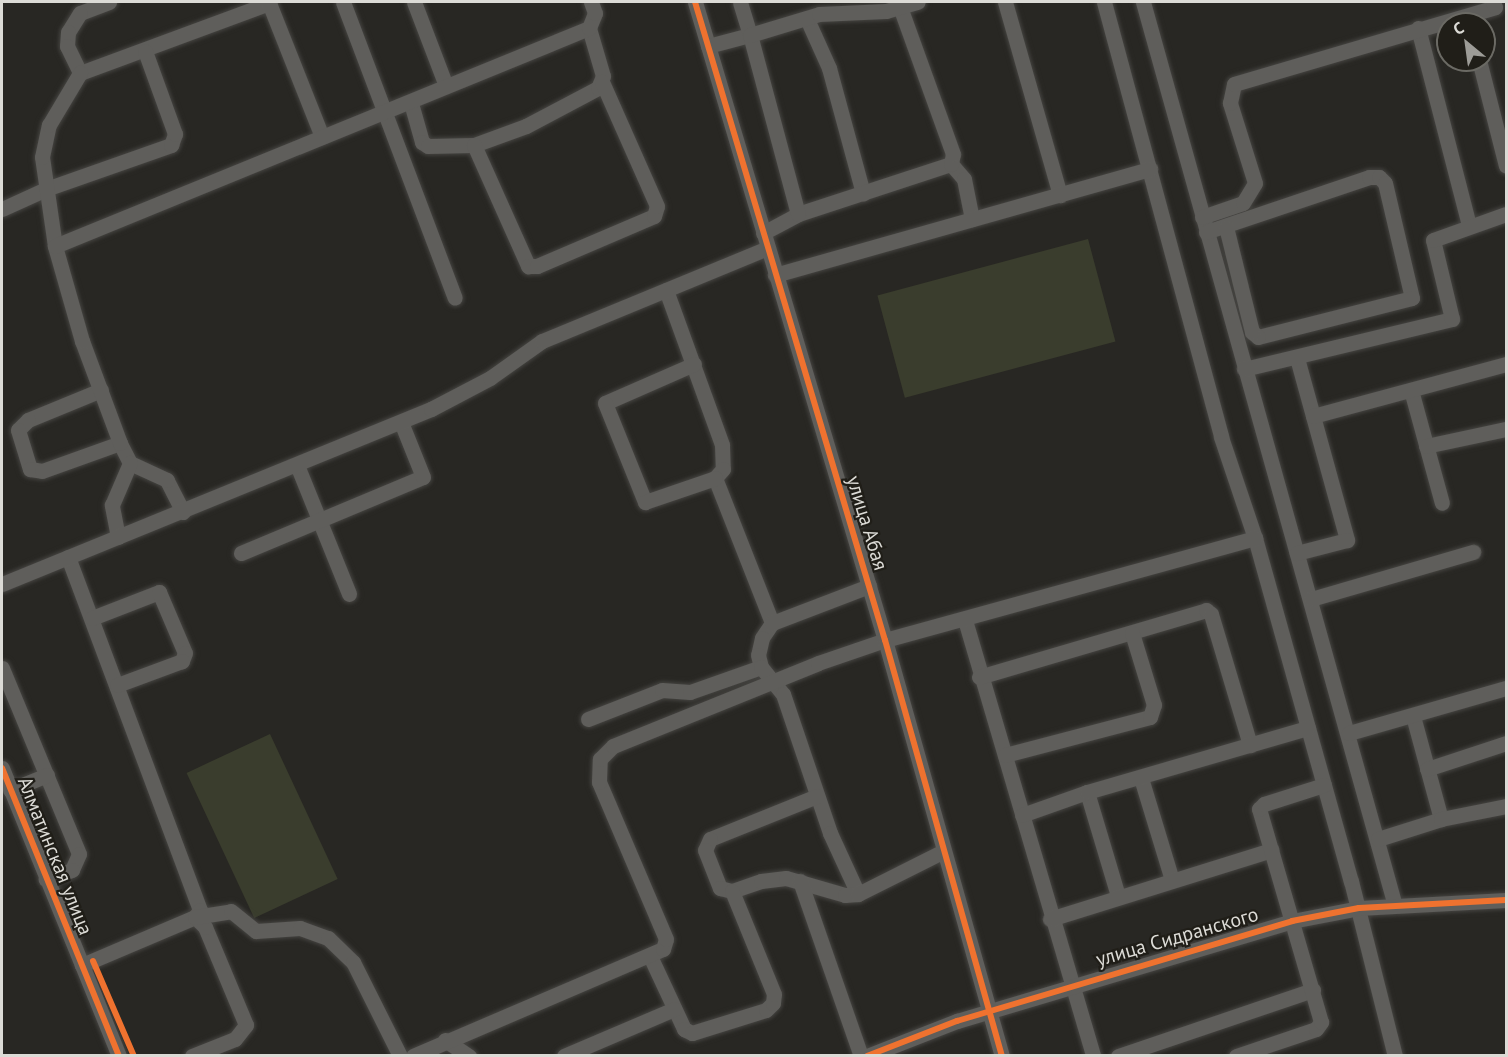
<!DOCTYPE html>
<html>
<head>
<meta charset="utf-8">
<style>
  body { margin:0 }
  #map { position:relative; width:1508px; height:1057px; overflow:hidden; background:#282723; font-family:"PT Sans",sans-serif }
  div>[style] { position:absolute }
  .green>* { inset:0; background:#3a3d2d; transform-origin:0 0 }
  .roads { filter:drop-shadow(0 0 2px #454441) drop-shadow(0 0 2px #454441) }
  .minor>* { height:15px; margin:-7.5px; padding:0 7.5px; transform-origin:7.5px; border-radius:7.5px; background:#5f5e5b }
  .cycleway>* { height:6px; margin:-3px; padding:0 3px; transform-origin:3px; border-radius:3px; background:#ef722f }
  span { translate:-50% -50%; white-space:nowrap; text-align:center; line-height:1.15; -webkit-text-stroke:4.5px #201e18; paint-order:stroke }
  .street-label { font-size:20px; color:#dcdbd6 }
  .frame { position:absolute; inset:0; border:3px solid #dcdbd6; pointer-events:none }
  .north { position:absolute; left:1436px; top:12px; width:60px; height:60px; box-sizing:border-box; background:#201e18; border:2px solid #6b6a64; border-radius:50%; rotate:331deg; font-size:16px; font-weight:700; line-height:24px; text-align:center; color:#dcdbd6 }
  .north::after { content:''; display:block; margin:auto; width:21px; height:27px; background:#9d9c97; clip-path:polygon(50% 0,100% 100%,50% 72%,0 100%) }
</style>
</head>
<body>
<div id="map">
  <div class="green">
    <div style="left:1088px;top:239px;width:106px;height:218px;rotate:75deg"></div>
    <div style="left:270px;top:734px;width:160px;height:92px;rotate:65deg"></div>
  </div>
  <div class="roads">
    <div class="minor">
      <div style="left:109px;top:2px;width:31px;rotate:159deg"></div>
      <div style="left:80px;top:13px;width:22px;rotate:122deg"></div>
      <div style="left:68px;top:32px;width:14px;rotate:94deg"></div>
      <div style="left:67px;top:46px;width:30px;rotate:64deg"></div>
      <div style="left:80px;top:73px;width:202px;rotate:-20.3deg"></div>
      <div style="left:269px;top:3px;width:144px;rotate:68.4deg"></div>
      <div style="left:343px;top:2px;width:316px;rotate:69.3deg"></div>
      <div style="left:414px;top:2px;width:90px;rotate:69.1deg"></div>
      <div style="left:695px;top:2px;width:666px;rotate:73.42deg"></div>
      <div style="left:885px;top:640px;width:432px;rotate:74.3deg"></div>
      <div style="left:1005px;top:2px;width:201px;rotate:74.1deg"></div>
      <div style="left:1104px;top:2px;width:450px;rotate:74.9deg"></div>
      <div style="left:1221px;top:437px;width:107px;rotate:71.4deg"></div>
      <div style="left:1255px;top:538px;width:356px;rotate:74.4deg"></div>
      <div style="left:1351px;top:881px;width:180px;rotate:75.9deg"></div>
      <div style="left:1143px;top:2px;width:938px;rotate:74.42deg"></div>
      <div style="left:807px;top:19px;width:54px;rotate:65.8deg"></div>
      <div style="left:829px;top:68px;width:130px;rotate:74.8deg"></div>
      <div style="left:1418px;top:28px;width:203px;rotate:75.5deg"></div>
      <div style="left:708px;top:46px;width:43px;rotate:-14.7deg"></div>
      <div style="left:750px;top:35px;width:34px;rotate:-107deg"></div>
      <div style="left:1479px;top:60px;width:109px;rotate:75.7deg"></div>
      <div style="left:411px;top:103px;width:41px;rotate:74.2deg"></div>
      <div style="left:422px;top:142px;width:7px;rotate:34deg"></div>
      <div style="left:428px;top:146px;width:46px;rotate:-1.2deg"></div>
      <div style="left:474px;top:145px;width:55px;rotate:-20.1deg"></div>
      <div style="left:526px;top:126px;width:81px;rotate:-27.8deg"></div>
      <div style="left:598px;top:88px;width:13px;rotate:-67deg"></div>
      <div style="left:603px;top:76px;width:50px;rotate:-106.3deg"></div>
      <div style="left:474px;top:145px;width:133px;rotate:65.9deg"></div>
      <div style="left:528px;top:266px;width:9px"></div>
      <div style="left:537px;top:266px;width:127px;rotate:-23.1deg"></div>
      <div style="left:654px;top:216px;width:10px;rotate:-73deg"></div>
      <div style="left:657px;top:206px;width:136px;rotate:-113.9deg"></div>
      <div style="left:951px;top:164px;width:20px;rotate:49deg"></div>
      <div style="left:964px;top:179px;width:41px;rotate:78.7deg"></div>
      <div style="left:2px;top:209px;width:48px;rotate:-24.4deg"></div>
      <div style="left:46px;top:189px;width:133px;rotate:-19.4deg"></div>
      <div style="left:171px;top:145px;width:12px;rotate:-70deg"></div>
      <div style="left:175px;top:134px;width:88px;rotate:-109.9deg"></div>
      <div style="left:798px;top:214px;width:161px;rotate:-18.1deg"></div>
      <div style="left:951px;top:164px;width:10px;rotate:-79deg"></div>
      <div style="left:953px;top:154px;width:156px;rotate:-109.8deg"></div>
      <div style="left:1202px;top:217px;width:43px;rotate:-18.9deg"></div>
      <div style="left:1243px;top:203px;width:23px;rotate:-59deg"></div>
      <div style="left:1255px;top:183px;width:84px;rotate:-107.4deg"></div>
      <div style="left:1230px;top:103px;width:19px;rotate:-78deg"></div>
      <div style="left:1234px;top:84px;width:272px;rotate:-16.4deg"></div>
      <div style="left:1495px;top:7px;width:5px;rotate:-112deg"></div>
      <div style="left:1206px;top:232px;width:172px;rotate:-18.6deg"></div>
      <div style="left:1369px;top:177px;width:10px"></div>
      <div style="left:1379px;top:177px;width:8px;rotate:45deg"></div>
      <div style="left:1385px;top:183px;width:118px;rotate:76.8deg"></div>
      <div style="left:1412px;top:298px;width:159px;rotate:165.8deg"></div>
      <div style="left:1258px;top:337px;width:8px;rotate:-140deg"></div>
      <div style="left:1252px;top:332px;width:108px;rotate:-103.9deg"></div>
      <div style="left:763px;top:233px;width:40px;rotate:-28deg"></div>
      <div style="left:798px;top:214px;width:185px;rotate:-105deg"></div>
      <div style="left:750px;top:35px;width:72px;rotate:-16.9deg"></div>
      <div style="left:819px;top:14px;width:67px;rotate:-2.6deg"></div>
      <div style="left:886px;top:11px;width:33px;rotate:-16deg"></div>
      <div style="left:55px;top:246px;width:90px;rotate:-98.3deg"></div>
      <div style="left:42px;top:157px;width:33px;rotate:-78deg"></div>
      <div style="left:49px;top:125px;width:61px;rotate:-59.2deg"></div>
      <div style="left:775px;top:275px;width:390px;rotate:-15.8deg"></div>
      <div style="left:666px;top:290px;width:165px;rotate:70.1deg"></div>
      <div style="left:722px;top:445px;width:24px;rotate:88deg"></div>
      <div style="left:723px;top:469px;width:12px;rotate:132deg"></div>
      <div style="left:715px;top:478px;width:156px;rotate:68.5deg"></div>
      <div style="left:772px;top:623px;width:18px;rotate:124deg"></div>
      <div style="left:762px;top:638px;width:17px;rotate:103deg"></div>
      <div style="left:758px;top:655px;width:12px;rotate:76deg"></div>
      <div style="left:1297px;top:358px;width:189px;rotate:74.6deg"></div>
      <div style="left:1347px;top:540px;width:52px;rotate:165.4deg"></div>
      <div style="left:694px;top:364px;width:97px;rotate:156.3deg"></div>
      <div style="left:605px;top:403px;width:107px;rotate:68deg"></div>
      <div style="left:645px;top:502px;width:74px;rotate:-18.9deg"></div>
      <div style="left:1244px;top:369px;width:214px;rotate:-13.5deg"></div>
      <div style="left:1452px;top:319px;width:81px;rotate:-103.5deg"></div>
      <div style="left:1433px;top:240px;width:77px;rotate:-19.6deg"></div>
      <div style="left:101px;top:390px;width:79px;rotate:157.7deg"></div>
      <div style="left:28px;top:420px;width:14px;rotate:135deg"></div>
      <div style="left:18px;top:430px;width:41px;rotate:72.9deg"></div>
      <div style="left:30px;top:469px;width:12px;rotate:9deg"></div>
      <div style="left:42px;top:471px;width:83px;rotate:-19.7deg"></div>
      <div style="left:1411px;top:390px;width:117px;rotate:74.7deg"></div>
      <div style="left:1313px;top:416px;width:200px;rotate:-15.1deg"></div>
      <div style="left:1426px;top:446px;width:82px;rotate:-12deg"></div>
      <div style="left:297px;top:465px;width:139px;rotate:68deg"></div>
      <div style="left:183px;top:512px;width:36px;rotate:-117deg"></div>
      <div style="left:167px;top:480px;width:41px;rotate:-155.3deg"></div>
      <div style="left:130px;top:463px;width:22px;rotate:-117deg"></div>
      <div style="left:120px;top:443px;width:109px;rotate:-110.4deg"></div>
      <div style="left:82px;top:341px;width:99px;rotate:-105.9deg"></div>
      <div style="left:55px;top:246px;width:577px;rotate:-22.21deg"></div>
      <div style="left:589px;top:28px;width:16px;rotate:-68deg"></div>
      <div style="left:595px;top:13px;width:12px;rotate:-110deg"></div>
      <div style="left:118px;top:537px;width:33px;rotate:-101deg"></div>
      <div style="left:112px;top:505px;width:46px;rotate:-66.8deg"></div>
      <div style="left:241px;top:553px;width:197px;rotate:-22.7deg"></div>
      <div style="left:423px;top:477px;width:59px;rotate:-111.8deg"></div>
      <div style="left:68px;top:557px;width:377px;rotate:69.5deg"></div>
      <div style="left:200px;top:910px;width:9px;rotate:126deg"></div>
      <div style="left:195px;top:917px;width:123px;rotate:157deg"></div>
      <div style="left:2px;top:584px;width:463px;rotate:-22.2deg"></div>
      <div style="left:431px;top:409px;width:67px;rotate:-27.7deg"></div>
      <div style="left:490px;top:378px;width:64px;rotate:-35.4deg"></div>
      <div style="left:542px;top:341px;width:244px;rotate:-22.4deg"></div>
      <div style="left:1311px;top:599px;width:169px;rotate:-16.2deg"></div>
      <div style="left:92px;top:618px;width:72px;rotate:-21.2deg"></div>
      <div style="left:159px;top:592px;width:66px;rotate:66.9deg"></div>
      <div style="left:185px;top:653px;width:9px;rotate:111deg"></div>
      <div style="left:182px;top:661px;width:69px;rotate:159.7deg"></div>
      <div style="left:965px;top:620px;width:454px;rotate:73.6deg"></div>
      <div style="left:772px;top:623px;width:104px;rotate:-20.9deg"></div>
      <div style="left:2px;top:668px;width:201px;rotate:67.5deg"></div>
      <div style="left:79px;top:854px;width:17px;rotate:114deg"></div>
      <div style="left:72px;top:870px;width:28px;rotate:161deg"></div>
      <div style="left:979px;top:677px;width:237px;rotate:-16.4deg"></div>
      <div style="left:1206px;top:610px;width:6px;rotate:39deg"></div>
      <div style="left:1211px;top:614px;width:137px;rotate:73.4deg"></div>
      <div style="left:1413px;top:716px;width:107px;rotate:74.8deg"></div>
      <div style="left:588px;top:719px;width:79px;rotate:-21.4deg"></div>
      <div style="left:662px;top:690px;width:28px;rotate:4deg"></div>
      <div style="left:690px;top:692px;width:75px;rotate:-19.4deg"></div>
      <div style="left:761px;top:667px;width:35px;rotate:51deg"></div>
      <div style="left:783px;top:694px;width:147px;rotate:71.3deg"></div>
      <div style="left:830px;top:833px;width:67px;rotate:65.3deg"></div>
      <div style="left:1349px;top:733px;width:163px;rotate:-16deg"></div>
      <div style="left:1005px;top:755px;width:150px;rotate:-14.7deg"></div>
      <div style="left:1150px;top:717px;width:13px;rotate:-72deg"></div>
      <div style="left:1154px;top:705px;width:75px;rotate:-107deg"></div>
      <div style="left:2px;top:768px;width:311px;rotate:67.9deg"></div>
      <div style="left:1427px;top:769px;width:83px;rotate:-18.2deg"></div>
      <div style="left:1141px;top:778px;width:107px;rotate:73.1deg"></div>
      <div style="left:10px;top:790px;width:40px;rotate:-22deg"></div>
      <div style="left:1087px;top:792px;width:109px;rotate:73.4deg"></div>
      <div style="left:817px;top:796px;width:115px;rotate:158.1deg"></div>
      <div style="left:710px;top:839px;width:12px;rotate:114deg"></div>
      <div style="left:705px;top:850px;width:41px;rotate:68.5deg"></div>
      <div style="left:720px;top:888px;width:12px;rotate:14deg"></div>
      <div style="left:732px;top:891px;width:31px;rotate:-19deg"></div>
      <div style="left:761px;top:881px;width:25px;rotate:-7deg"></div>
      <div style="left:786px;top:878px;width:61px;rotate:16.1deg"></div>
      <div style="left:845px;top:895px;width:13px;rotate:-4deg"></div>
      <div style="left:858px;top:894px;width:94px;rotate:-26.6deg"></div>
      <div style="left:1022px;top:815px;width:69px;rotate:-19.5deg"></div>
      <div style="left:1087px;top:792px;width:230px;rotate:-16.2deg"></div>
      <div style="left:1378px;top:839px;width:66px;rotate:-17.6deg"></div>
      <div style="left:1441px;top:819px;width:66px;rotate:-11.3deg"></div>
      <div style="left:800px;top:881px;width:185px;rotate:70.8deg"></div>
      <div style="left:1050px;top:919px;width:232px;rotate:-17.3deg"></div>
      <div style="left:650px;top:956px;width:81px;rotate:65deg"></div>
      <div style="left:684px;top:1029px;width:9px;rotate:27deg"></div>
      <div style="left:692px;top:1033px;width:77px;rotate:-17.3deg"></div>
      <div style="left:766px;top:1010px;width:10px;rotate:-45deg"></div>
      <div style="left:773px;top:1003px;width:9px;rotate:-84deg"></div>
      <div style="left:774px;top:994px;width:111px;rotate:-112.2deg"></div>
      <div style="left:445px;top:1040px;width:29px;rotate:34deg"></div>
      <div style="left:192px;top:1056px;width:46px;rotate:-21.6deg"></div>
      <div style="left:235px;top:1039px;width:18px;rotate:-52deg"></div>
      <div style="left:246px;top:1025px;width:106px;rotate:-112.7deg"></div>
      <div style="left:205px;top:927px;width:14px;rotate:-135deg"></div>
      <div style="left:195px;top:917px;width:36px;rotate:-9deg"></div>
      <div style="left:231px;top:911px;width:32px;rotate:39deg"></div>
      <div style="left:256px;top:931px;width:44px;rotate:-3.9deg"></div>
      <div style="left:300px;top:928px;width:30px;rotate:20deg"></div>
      <div style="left:328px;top:938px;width:35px;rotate:44deg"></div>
      <div style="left:353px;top:962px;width:105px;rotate:63.4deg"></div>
      <div style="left:413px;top:1056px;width:272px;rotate:-23.2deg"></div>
      <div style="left:663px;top:949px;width:10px;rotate:-73deg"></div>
      <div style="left:666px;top:939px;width:171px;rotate:-113.1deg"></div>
      <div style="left:599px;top:782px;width:23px;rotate:-88deg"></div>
      <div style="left:600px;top:759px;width:18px;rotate:-45deg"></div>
      <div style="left:613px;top:746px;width:221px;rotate:-22deg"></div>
      <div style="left:818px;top:663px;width:71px;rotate:-18.9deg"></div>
      <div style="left:885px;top:640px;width:384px;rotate:-15.4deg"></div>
      <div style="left:564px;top:1056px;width:120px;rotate:-23.1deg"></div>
      <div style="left:867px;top:1056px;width:97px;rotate:-21.3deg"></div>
      <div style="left:957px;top:1021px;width:350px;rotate:-16.6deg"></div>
      <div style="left:1292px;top:921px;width:68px;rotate:-11deg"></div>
      <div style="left:1359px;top:908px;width:147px;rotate:-3.1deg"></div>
      <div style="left:1118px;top:1056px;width:206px;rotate:-18.7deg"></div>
      <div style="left:1236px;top:1056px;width:84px;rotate:-18.6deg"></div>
      <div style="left:1316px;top:1029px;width:9px;rotate:-54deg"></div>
      <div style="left:1321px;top:1022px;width:222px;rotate:-106.2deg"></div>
      <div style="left:1259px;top:809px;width:7px;rotate:-45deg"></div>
      <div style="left:1264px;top:804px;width:63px;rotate:-17.6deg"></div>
    </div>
  </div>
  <div class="cycleway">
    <div style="left:695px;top:2px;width:666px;rotate:73.42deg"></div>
    <div style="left:885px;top:640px;width:432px;rotate:74.3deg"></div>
    <div style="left:2px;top:768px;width:311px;rotate:67.9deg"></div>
    <div style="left:93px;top:961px;width:103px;rotate:66.7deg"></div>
    <div style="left:867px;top:1056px;width:97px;rotate:-21.3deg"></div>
    <div style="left:957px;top:1021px;width:350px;rotate:-16.6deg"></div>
    <div style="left:1292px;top:921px;width:68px;rotate:-11deg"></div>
    <div style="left:1359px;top:908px;width:147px;rotate:-3.1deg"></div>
  </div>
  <div class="street-label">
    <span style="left:867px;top:523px;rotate:73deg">улица Абая</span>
    <span style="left:55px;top:856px;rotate:68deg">Алматинская улица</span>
    <span style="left:1177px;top:937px;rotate:-16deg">улица Сидранского</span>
  </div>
  <div class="frame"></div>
  <div class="north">С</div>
</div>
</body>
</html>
